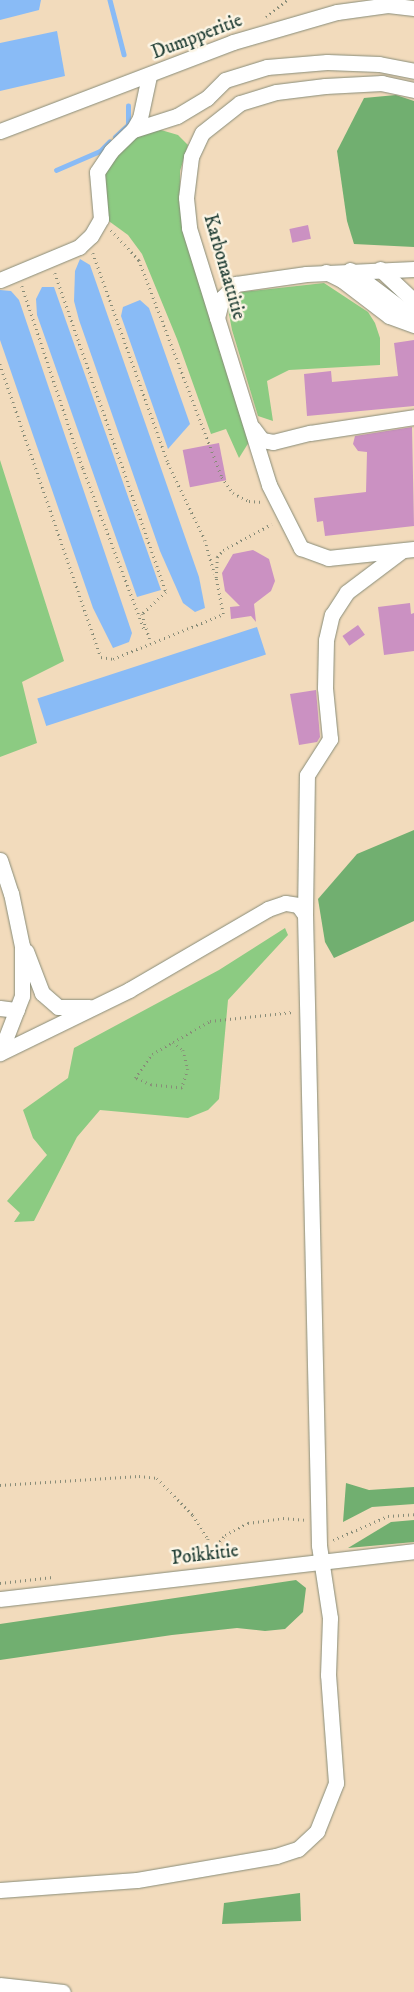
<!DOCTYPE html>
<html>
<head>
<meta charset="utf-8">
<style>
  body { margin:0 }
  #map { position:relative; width:414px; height:1992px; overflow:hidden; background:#f2dbbc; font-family:"IM FELL DW Pica",serif }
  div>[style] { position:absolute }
  .green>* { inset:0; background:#8ccb82 }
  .forest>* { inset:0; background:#71af70 }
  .water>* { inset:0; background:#89bbf6; transform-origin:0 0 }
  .stream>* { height:4.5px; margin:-2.25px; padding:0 2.25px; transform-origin:2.25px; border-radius:2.25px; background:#89bbf6 }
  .building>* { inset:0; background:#cb91c2; transform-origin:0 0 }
  .path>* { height:2.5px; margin-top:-1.25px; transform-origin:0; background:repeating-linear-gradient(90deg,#888c78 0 1px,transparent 0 5px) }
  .roads { filter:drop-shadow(0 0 1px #888c78) drop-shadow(0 0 1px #888c78) }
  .minor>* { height:15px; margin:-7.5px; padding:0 7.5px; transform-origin:7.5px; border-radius:7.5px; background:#fff }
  span { translate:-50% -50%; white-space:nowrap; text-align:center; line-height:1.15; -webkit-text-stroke:5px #fcf5e5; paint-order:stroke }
  .street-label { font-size:19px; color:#1f3d34 }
</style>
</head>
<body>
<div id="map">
  <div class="green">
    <div style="clip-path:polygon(161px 130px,178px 135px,188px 145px,180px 171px,180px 202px,249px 442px,239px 458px,226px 429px,211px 434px,177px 339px,142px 254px,128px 235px,106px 219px,102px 188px,105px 169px,140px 133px)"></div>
    <div style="clip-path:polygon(324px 283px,368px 312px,375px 323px,380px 338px,380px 365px,289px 370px,267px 381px,273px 421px,258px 416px,232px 330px,228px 309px,234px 298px,242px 292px)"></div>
    <div style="clip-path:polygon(0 460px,64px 661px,22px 682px,37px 743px,0 757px)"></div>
    <div style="clip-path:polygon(285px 928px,288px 935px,228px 1000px,219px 1099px,208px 1110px,188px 1118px,100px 1110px,77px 1137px,34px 1221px,14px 1222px,20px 1213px,7px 1201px,47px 1155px,33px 1138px,23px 1110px,68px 1078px,74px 1048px,219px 970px)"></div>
  </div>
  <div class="forest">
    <div style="clip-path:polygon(396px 95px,414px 101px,414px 247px,354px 244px,347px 221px,337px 151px,364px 98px)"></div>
    <div style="clip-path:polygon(414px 830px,414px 921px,334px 958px,325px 942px,318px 899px,357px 854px)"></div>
    <div style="clip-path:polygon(346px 1483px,369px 1490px,414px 1487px,414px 1504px,372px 1507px,343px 1522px)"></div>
    <div style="clip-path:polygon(414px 1520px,414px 1542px,348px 1548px,391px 1522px)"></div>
    <div style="clip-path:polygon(296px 1580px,306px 1588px,303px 1612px,285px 1629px,265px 1631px,237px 1628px,172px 1635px,0 1660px,0 1624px)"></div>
    <div style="clip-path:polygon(300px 1893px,301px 1921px,222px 1924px,224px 1903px)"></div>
  </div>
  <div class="water">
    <div style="clip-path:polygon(0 0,41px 0,39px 10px,0 20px)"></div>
    <div style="clip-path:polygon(57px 31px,65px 76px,0 91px,0 43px)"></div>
    <div style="clip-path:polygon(80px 259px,90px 265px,199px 577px,205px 608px,195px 612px,183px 603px,160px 551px,79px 320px,74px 301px,75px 271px)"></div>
    <div style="clip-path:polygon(42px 287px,54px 287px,161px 590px,137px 597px,37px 315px,36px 299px)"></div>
    <div style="clip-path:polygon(0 290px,11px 291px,19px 300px,132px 633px,129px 642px,113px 648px,93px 608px,0 340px)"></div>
    <div style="clip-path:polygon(140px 300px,149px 308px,190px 424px,168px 449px,121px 316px,123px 307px)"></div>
    <div style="left:257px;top:627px;width:29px;height:231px;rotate:72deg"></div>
  </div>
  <div class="stream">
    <div style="left:110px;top:0;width:56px;rotate:75.5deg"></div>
    <div style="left:115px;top:137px;width:18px;rotate:-43deg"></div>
    <div style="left:128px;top:125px;width:19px;rotate:-90deg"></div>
    <div style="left:56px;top:170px;width:48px;rotate:-23.4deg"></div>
    <div style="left:100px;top:151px;width:13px;rotate:-45deg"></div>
  </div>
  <div class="building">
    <div style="left:308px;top:225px;width:14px;height:19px;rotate:78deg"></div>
    <div style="clip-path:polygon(414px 340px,414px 406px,307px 416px,304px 374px,331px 371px,332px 382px,398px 376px,394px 343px)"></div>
    <div style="clip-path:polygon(412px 427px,414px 526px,325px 536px,323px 521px,317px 522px,314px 498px,366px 492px,367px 452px,358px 451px,353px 444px,355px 436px)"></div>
    <div style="left:219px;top:443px;width:38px;height:37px;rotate:79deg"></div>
    <div style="clip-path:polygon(253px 550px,269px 559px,275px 581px,271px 591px,254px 604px,256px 622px,251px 616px,231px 619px,230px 607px,240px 606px,225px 591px,222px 573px,233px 554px)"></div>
    <div style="clip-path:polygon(410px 603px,411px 614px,414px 613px,414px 651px,384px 655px,378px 607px)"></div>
    <div style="left:358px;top:625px;width:12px;height:19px;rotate:55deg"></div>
    <div style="clip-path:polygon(316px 690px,320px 737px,317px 742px,299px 745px,290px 694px)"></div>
  </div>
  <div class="path">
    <div style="left:266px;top:17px;width:27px;rotate:-39deg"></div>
    <div style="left:111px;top:230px;width:41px;rotate:47deg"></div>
    <div style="left:139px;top:260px;width:232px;rotate:69.1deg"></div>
    <div style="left:222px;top:477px;width:19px;rotate:55deg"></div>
    <div style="left:233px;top:493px;width:18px;rotate:27deg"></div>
    <div style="left:249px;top:501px;width:13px;rotate:4deg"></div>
    <div style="left:93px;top:253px;width:223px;rotate:70.3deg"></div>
    <div style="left:168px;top:463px;width:85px;rotate:64.3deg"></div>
    <div style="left:205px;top:540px;width:35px;rotate:74deg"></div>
    <div style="left:55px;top:273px;width:338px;rotate:70.8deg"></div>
    <div style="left:166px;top:592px;width:33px;rotate:137deg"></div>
    <div style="left:142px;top:614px;width:30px;rotate:73deg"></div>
    <div style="left:22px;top:286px;width:192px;rotate:71.5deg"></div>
    <div style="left:83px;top:468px;width:172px;rotate:69.2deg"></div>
    <div style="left:0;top:364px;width:310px;rotate:71deg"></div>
    <div style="left:101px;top:657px;width:12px;rotate:9deg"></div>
    <div style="left:113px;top:659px;width:119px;rotate:-22.2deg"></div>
    <div style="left:223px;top:614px;width:37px;rotate:-101deg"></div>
    <div style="left:216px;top:578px;width:21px;rotate:-87deg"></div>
    <div style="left:217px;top:557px;width:9px;rotate:-49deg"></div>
    <div style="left:223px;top:550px;width:55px;rotate:-28deg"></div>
    <div style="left:173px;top:1042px;width:13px;rotate:39deg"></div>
    <div style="left:183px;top:1050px;width:20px;rotate:75deg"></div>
    <div style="left:188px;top:1069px;width:20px;rotate:108deg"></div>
    <div style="left:182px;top:1088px;width:31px;rotate:-174deg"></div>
    <div style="left:151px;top:1085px;width:17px;rotate:-156deg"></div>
    <div style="left:135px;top:1078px;width:29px;rotate:-55deg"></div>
    <div style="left:152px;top:1054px;width:24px;rotate:-30deg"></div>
    <div style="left:173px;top:1042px;width:43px;rotate:-29.6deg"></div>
    <div style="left:210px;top:1021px;width:83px;rotate:-6.2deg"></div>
    <div style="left:0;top:1485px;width:139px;rotate:-3.7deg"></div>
    <div style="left:139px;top:1476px;width:18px;rotate:6deg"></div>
    <div style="left:157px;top:1478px;width:52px;rotate:45.8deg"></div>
    <div style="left:193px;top:1515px;width:28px;rotate:58deg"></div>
    <div style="left:208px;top:1539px;width:21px;rotate:82deg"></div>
    <div style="left:333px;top:1540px;width:60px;rotate:-23.6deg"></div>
    <div style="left:388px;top:1516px;width:26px;rotate:-4deg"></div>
    <div style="left:210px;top:1553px;width:23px;rotate:-50deg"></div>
    <div style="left:225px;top:1535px;width:26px;rotate:-28deg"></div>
    <div style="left:248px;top:1523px;width:35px;rotate:-8deg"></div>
    <div style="left:283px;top:1518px;width:21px;rotate:5deg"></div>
    <div style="left:0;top:1583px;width:53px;rotate:-6.5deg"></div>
  </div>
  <div class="roads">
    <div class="minor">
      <div style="left:414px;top:90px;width:33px;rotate:-168deg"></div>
      <div style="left:382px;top:83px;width:57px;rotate:177deg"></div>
      <div style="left:325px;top:86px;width:49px;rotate:173deg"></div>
      <div style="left:276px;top:92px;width:38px;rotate:163deg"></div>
      <div style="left:240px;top:103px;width:48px;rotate:141.7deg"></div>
      <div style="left:202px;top:133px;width:26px;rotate:115deg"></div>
      <div style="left:191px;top:157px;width:41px;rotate:97deg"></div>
      <div style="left:186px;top:198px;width:30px;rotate:84deg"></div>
      <div style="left:189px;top:228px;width:269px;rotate:72.7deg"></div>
      <div style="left:269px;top:485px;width:71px;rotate:63.1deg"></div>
      <div style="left:301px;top:548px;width:29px;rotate:20deg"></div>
      <div style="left:328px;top:558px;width:86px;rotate:-6deg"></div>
      <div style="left:133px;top:130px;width:46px;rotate:-17.7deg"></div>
      <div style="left:177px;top:116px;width:35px;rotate:-31deg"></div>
      <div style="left:207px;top:98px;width:25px;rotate:-45deg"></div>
      <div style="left:225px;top:80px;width:44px;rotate:-17.2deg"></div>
      <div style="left:267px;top:67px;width:60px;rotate:-4.8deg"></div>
      <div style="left:327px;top:62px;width:52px;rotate:2.2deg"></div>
      <div style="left:379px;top:64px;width:36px;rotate:11deg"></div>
      <div style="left:0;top:131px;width:249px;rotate:-20.9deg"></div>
      <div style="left:233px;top:42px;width:108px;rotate:-16.1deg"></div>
      <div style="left:337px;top:12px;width:51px;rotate:-7.8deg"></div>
      <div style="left:388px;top:5px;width:26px;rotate:7deg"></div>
      <div style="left:380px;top:269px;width:47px;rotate:43.3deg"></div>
      <div style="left:350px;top:270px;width:80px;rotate:36.9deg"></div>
      <div style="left:326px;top:272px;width:18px;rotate:27deg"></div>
      <div style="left:342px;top:280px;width:59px;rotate:37.5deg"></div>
      <div style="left:389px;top:316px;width:27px;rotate:20deg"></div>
      <div style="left:0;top:280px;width:86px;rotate:-22.7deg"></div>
      <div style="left:79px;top:247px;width:16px;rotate:-43deg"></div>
      <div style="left:91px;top:236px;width:20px;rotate:-60deg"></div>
      <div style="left:101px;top:219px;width:47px;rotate:-94.9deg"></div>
      <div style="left:97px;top:172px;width:25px;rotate:-56deg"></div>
      <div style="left:111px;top:151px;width:30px;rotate:-44deg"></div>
      <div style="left:133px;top:130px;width:14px;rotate:-60deg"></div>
      <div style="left:140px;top:118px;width:43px;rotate:-77.9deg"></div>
      <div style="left:217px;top:318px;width:21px;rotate:-76deg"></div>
      <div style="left:222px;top:298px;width:20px;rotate:-45deg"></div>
      <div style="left:236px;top:284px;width:71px;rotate:-8.1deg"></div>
      <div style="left:306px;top:274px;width:108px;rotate:-2.7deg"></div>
      <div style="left:253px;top:428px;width:15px;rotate:53deg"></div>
      <div style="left:262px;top:440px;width:11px;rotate:10deg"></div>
      <div style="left:273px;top:442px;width:38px;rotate:-14deg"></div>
      <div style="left:310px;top:433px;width:105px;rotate:-8.7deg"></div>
      <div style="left:0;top:860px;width:35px;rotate:72deg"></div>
      <div style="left:11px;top:893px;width:54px;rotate:78.3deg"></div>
      <div style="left:22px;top:946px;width:50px;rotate:90deg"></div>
      <div style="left:22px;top:996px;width:61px;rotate:111.1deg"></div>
      <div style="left:305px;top:915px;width:140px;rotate:-89.2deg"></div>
      <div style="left:307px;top:775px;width:43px;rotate:-57.4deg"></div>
      <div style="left:330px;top:739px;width:51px;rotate:-95.6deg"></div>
      <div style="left:325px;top:688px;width:48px;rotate:-88.8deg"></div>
      <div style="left:326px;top:640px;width:26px;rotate:-77deg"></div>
      <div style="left:332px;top:615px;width:27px;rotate:-57deg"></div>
      <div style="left:347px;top:592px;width:66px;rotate:-37deg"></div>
      <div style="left:26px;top:951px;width:45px;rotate:69.1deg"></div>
      <div style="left:42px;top:993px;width:21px;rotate:41deg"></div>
      <div style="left:58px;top:1007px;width:31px"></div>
      <div style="left:0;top:1008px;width:17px;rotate:7deg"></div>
      <div style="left:0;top:1599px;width:417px;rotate:-6.6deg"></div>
      <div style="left:0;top:1890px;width:137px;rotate:-4.2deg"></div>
      <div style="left:137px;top:1880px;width:141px;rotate:-9.8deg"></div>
      <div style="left:276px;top:1856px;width:23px;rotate:-18deg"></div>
      <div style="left:298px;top:1849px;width:26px;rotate:-43deg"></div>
      <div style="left:317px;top:1831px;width:52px;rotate:-68.4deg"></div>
      <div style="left:336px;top:1783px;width:108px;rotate:-94.2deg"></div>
      <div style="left:328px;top:1675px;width:57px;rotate:-88deg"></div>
      <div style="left:330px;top:1618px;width:74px;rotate:-98.6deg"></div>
      <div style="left:319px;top:1545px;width:630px;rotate:-91.27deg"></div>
      <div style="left:305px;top:915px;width:12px;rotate:-125deg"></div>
      <div style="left:298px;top:905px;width:13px;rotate:-171deg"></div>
      <div style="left:285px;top:903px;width:18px;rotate:161deg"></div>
      <div style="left:268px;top:909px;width:161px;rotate:149.8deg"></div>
      <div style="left:129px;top:990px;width:144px;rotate:154deg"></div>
      <div style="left:0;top:1985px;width:63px;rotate:6.3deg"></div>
    </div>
  </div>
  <div class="street-label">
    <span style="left:197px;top:37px;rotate:-21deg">Dumpperitie</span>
    <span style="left:224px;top:267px;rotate:74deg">Karbonaattitie</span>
    <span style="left:205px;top:1555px;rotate:-7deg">Poikkitie</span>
  </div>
</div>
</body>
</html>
